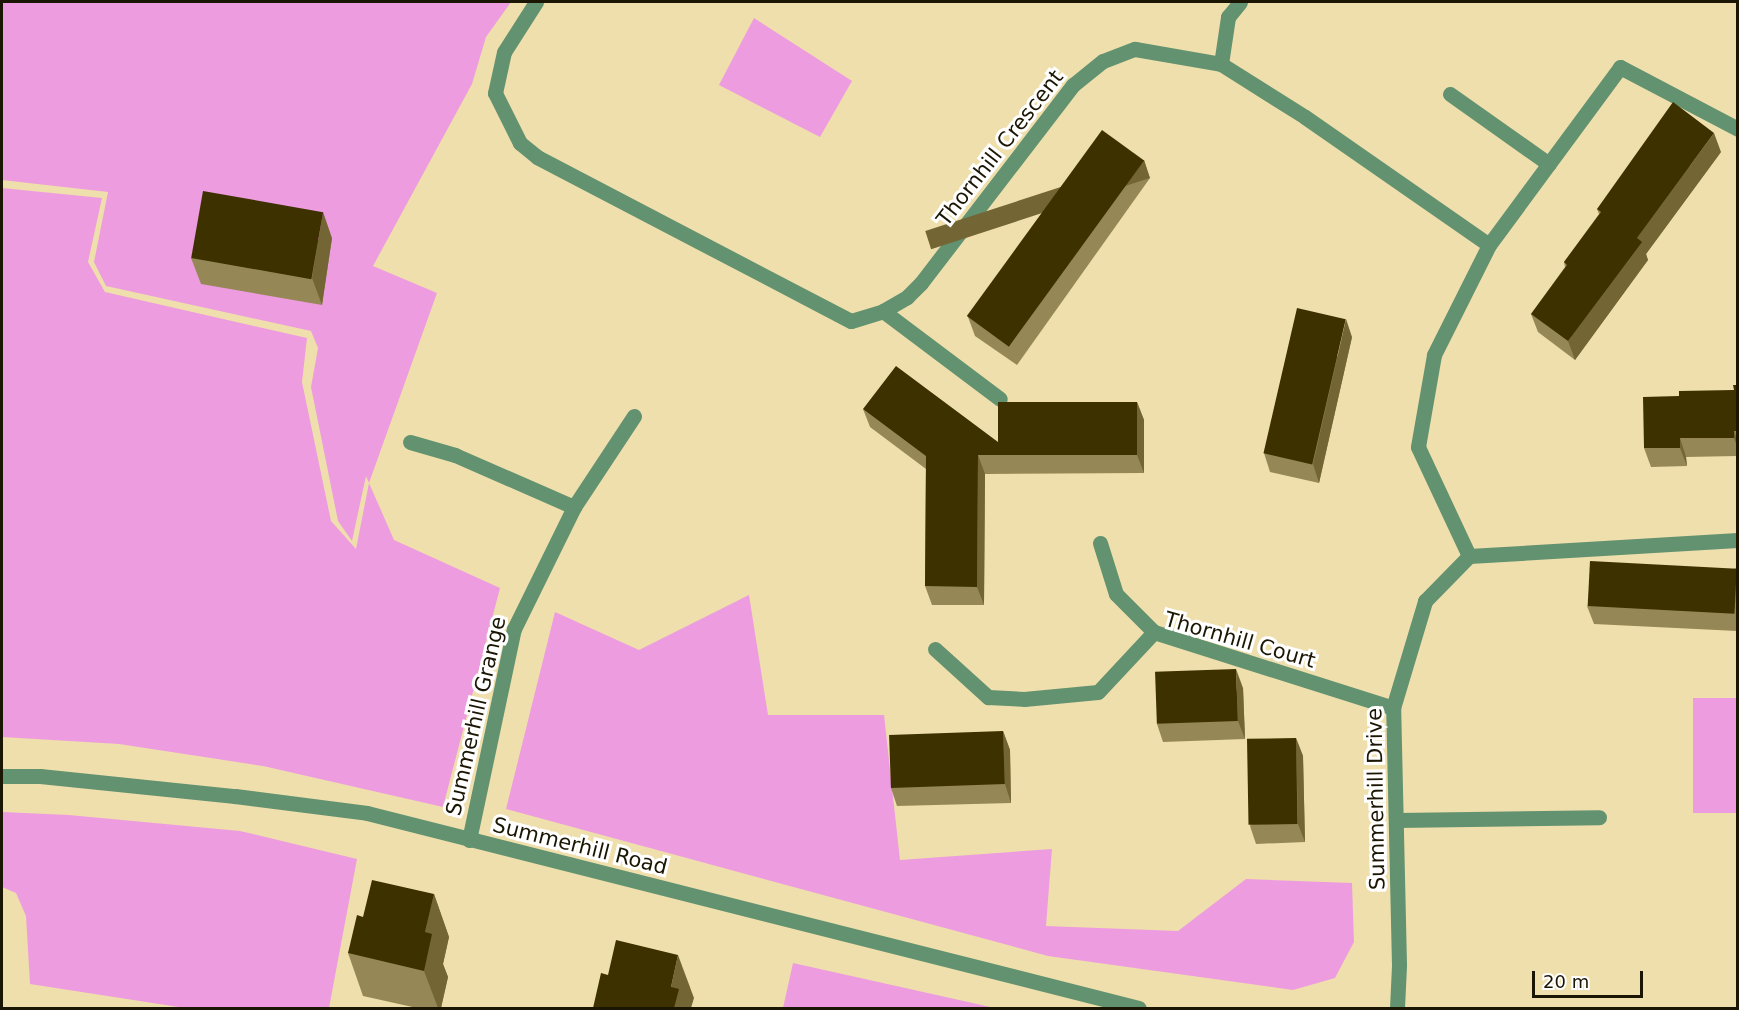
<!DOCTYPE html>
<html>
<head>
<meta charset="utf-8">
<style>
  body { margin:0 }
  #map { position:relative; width:1739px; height:1010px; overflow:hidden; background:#efdfac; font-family:"DejaVu Sans",sans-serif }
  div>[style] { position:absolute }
  .green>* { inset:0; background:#ed9ddf; transform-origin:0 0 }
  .service>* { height:15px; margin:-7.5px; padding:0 7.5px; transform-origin:7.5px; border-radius:7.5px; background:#629270 }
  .minor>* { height:15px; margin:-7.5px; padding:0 7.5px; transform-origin:7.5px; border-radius:7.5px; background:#629270 }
  .wall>* { inset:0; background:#968856 }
  .shaded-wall>* { inset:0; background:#736534; transform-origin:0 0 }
  .building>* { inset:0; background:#3e3100; transform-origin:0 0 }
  span { translate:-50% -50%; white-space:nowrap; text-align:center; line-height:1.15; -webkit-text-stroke:6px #fff; paint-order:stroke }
  .street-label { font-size:21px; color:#1b1503 }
  .frame { position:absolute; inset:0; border:3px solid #1b1503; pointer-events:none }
  .scale { position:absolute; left:1532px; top:971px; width:111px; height:27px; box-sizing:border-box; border:3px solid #1b1503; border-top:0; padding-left:8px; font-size:18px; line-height:21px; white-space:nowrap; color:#1b1503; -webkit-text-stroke:4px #fff; paint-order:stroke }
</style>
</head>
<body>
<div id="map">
  <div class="green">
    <div style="clip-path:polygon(2px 2px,511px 2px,486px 37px,472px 84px,373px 266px,437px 293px,369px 483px,394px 540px,500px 588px,443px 807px,263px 766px,119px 744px,2px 737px,2px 188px,102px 198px,88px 262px,105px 292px,307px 338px,302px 382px,331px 521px,356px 549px,369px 483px,366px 476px,352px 541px,338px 521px,311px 387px,318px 348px,311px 331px,106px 286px,94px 262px,108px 192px,2px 180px)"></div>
    <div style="clip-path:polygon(754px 18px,852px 81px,820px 137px,719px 85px)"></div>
    <div style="clip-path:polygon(749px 595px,768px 715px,884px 715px,900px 860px,1052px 849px,1046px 926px,1178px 931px,1246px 879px,1352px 883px,1354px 942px,1335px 978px,1293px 990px,1048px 956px,506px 809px,555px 612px,639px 650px)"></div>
    <div style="left:1737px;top:698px;width:115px;height:44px;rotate:90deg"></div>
    <div style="clip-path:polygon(2px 812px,69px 815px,240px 831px,357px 859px,329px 1008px,185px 1008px,30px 984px,26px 916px,16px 893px,2px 887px)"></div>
    <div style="clip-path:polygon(793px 963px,995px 1008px,783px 1008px)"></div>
  </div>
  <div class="service">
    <div style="left:1450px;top:94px;width:121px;rotate:35.3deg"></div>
    <div style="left:883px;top:311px;width:146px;rotate:36.9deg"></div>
  </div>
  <div class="minor">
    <div style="left:536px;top:2px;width:59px;rotate:122.6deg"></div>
    <div style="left:504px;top:52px;width:42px;rotate:102.4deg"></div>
    <div style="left:495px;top:93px;width:56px;rotate:63.4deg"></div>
    <div style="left:520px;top:143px;width:22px;rotate:39deg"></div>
    <div style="left:537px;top:157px;width:354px;rotate:27.6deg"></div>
    <div style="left:851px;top:321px;width:34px;rotate:-17deg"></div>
    <div style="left:883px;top:311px;width:28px;rotate:-30deg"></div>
    <div style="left:907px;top:297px;width:20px;rotate:-45deg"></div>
    <div style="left:921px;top:283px;width:250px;rotate:-52.5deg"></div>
    <div style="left:1073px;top:85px;width:38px;rotate:-39deg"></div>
    <div style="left:1103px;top:61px;width:34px;rotate:-21deg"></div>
    <div style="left:1135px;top:49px;width:87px;rotate:9.9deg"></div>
    <div style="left:1221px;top:64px;width:99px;rotate:32.2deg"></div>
    <div style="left:1305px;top:117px;width:224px;rotate:34.8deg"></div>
    <div style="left:1489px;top:245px;width:123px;rotate:116.6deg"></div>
    <div style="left:1434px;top:355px;width:93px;rotate:99.9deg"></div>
    <div style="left:1418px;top:447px;width:120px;rotate:64.9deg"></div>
    <div style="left:1221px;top:64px;width:48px;rotate:-81.5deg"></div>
    <div style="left:1228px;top:17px;width:19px;rotate:-51deg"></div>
    <div style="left:1489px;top:245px;width:221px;rotate:-53.6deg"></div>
    <div style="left:1620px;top:67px;width:133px;rotate:27.7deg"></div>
    <div style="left:410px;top:442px;width:47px;rotate:16.1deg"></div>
    <div style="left:455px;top:455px;width:130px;rotate:23.6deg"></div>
    <div style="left:1100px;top:543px;width:53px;rotate:72.6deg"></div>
    <div style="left:1116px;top:594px;width:54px;rotate:45deg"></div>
    <div style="left:935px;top:649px;width:72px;rotate:42.2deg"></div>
    <div style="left:988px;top:697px;width:36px;rotate:3deg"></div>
    <div style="left:1024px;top:699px;width:74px;rotate:-5.4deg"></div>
    <div style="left:1098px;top:692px;width:82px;rotate:-47deg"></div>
    <div style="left:1154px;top:632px;width:251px;rotate:17.6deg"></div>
    <div style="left:2px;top:776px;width:38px"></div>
    <div style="left:40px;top:776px;width:196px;rotate:5.9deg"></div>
    <div style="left:235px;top:796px;width:133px;rotate:7.3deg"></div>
    <div style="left:367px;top:813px;width:796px;rotate:14.18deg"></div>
    <div style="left:1396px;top:820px;width:203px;rotate:-0.8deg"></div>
    <div style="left:469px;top:840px;width:216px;rotate:-78deg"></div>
    <div style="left:514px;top:629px;width:136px;rotate:-63.8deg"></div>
    <div style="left:574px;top:507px;width:109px;rotate:-56.6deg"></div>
    <div style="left:1397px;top:1008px;width:43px;rotate:-87.3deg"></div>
    <div style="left:1399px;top:965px;width:257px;rotate:-91.3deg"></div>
    <div style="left:1393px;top:708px;width:112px;rotate:-73.3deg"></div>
    <div style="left:1425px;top:601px;width:63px;rotate:-45.6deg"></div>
    <div style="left:1469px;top:556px;width:269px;rotate:-3.4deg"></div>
  </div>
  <div class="wall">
    <div style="clip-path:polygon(1721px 152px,1646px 254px,1648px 260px,1575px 360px,1538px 332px,1531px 314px,1565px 267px,1564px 262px,1599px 214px,1597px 209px)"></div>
    <div style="clip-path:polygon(1144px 160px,1150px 178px,1017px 365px,975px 336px,968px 317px)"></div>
    <div style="clip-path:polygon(332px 238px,322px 305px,201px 284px,191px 258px)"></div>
    <div style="clip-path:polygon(1352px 337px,1319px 483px,1270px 472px,1264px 453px)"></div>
    <div style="clip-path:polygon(1737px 385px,1737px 456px,1686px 457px,1687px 466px,1651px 467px,1644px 448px,1679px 396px,1734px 390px)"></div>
    <div style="clip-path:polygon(1137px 402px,1144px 420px,1144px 473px,985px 474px,984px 605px,932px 605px,925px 586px,926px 469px,870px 427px,863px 409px,998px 442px)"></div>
    <div style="clip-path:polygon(1737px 568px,1737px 631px,1594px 624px,1587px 606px)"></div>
    <div style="clip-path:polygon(1243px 688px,1245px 739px,1163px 742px,1157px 724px)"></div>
    <div style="clip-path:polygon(1003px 731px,1010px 750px,1011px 803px,897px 806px,891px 788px)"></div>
    <div style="clip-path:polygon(1296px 738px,1303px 756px,1305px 842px,1256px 844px,1250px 826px)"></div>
    <div style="clip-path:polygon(434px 894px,449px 937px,443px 964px,448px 977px,441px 1008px,417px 1008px,363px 996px,348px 953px,363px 917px)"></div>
  </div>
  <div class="shaded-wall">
    <div style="clip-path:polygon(1714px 133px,1721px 152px,1646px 254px,1648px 260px,1575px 360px,1568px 341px,1637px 238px)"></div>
    <div style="left:1144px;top:160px;width:19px;height:230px;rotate:72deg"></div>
    <div style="clip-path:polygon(323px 212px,332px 238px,322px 305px,312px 278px)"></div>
    <div style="clip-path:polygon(1346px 319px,1352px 337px,1319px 483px,1313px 464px)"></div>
    <div style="clip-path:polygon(1137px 402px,1144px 420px,1144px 473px,1137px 455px)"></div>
    <div style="clip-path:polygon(1734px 431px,1737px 439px,1737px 446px,1734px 438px)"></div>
    <div style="clip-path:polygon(1680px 438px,1686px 457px,1687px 466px,1680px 448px)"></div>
    <div style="clip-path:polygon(978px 455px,985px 474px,984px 605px,977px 587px)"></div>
    <div style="clip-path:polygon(1236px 669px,1243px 688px,1245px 739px,1238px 721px)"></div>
    <div style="clip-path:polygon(1003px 731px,1010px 750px,1011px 803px,1005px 784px)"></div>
    <div style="clip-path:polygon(1296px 738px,1303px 756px,1305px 842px,1298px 824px)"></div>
    <div style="clip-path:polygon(434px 894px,449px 937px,443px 964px,448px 977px,441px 1008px,438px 1008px,424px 971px,425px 932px)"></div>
    <div style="clip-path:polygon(678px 955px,694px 998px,691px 1008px,674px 1008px,671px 987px)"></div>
  </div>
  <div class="building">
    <div style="clip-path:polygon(1673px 102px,1714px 133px,1637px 238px,1642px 242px,1568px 341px,1531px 314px,1567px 265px,1564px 262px,1601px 212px,1597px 209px)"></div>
    <div style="left:1102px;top:130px;width:52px;height:230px;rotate:36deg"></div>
    <div style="left:203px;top:191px;width:122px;height:68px;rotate:10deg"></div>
    <div style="left:1297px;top:308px;width:50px;height:149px;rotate:13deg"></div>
    <div style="clip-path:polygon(896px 366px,998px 442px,998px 402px,1137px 402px,1137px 455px,978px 455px,977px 587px,925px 586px,926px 456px,863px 409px)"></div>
    <div style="clip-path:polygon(1733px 385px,1737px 385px,1737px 431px,1734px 431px,1734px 438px,1680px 438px,1680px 448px,1644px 448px,1643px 397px,1679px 396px,1679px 391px,1734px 390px)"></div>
    <div style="left:1590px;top:561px;width:147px;height:45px;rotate:3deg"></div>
    <div style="left:1236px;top:669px;width:52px;height:81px;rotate:88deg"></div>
    <div style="left:1003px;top:731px;width:53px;height:114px;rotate:88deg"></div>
    <div style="left:1296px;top:738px;width:86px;height:49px;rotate:89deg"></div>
    <div style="clip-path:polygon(372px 880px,434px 894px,425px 932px,432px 934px,424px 971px,348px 953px,357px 915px,363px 917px)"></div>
    <div style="clip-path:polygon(616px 940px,678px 955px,671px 987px,679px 989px,674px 1008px,593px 1008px,601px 973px,608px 975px)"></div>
  </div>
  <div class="street-label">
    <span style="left:1000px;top:148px;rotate:-52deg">Thornhill Crescent</span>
    <span style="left:1240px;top:640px;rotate:16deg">Thornhill Court</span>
    <span style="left:476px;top:716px;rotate:-77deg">Summerhill Grange</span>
    <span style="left:1376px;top:799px;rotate:-91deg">Summerhill Drive</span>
    <span style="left:580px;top:846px;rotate:14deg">Summerhill Road</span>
  </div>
  <div class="frame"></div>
  <div class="scale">20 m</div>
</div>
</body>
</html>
